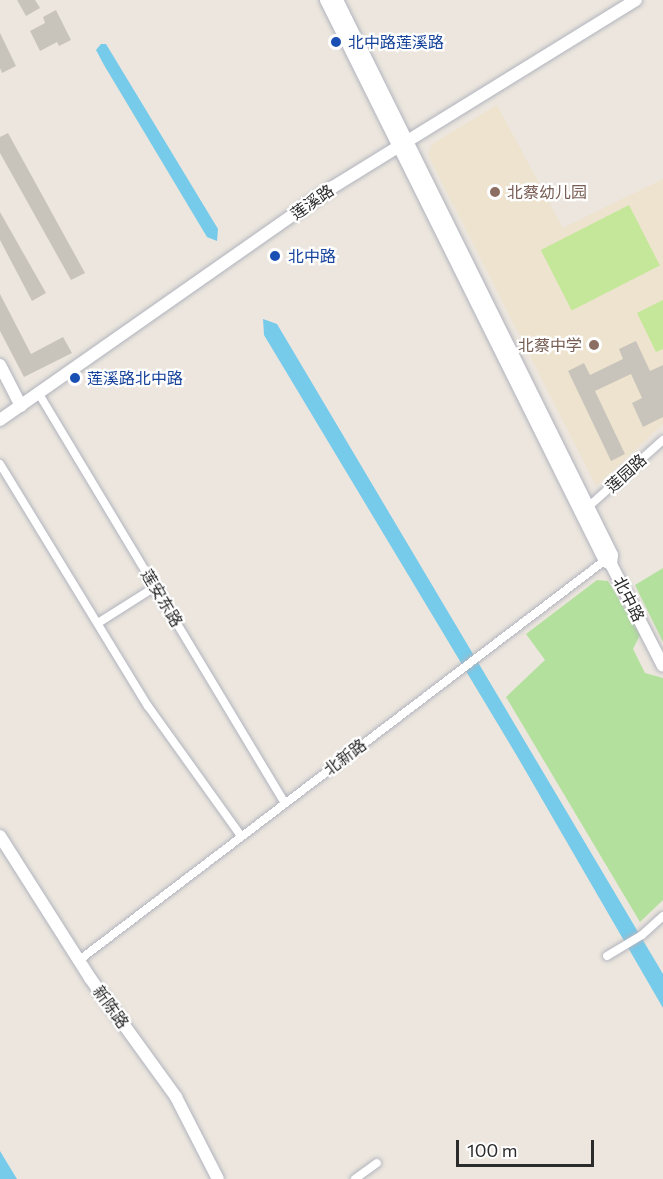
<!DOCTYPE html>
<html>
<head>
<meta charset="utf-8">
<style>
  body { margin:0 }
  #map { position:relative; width:663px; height:1179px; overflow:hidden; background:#ece6de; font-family:Commissioner,"Noto Sans SC",sans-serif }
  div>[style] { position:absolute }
  .education>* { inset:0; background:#ede3ce }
  .green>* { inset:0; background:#b3e09d }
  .pitch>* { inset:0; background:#c5e799; transform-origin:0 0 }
  .water>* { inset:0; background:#76caea }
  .building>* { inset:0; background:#c8c4bc }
  .roads { filter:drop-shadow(0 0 2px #b1b4be) drop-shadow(0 0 2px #b1b4be) }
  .street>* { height:8px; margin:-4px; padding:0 4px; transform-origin:4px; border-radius:4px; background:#fff }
  .secondary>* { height:12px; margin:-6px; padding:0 6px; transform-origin:6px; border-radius:6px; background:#fff }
  .dots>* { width:16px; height:16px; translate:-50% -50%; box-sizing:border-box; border:3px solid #fff; border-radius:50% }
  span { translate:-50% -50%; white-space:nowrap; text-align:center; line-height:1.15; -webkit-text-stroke:4.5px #fff; paint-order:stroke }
  .transit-label { font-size:16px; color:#164399 }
  .left { translate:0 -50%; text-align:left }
  .education-label { font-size:16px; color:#785e54 }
  .right { translate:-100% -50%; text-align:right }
  .street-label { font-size:16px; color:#2b2b2b }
  .scale { position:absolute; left:456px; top:1140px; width:138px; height:27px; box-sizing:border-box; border:3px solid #2b2b2b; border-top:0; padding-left:8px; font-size:18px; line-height:21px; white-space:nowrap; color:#2b2b2b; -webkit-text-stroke:4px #fff; paint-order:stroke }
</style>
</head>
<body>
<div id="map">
  <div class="education">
    <div style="clip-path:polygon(497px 105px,563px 228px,663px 179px,663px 424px,596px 486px,428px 155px,432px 144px)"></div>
  </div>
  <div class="green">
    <div style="clip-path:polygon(663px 568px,663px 642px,635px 585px)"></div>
    <div style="clip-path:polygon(597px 580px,608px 581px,640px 635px,633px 649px,645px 673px,663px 678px,663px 900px,640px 922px,506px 697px,545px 660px,526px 634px)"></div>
  </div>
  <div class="pitch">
    <div style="left:629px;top:205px;width:68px;height:99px;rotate:63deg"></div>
    <div style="clip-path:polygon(663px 300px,663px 349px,656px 352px,637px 313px)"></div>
  </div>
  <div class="water">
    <div style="clip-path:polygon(101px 44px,106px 44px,218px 229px,217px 241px,207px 237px,104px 65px,96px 50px)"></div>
    <div style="clip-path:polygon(263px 319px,277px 324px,663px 974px,663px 1008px,517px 756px,264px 335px)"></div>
    <div style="clip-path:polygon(0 1151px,6px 1161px,17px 1179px,0 1179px)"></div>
  </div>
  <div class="building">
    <div style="clip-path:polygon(17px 0,35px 0,40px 8px,26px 16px)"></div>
    <div style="clip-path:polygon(56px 10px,71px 40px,59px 46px,57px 42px,40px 51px,30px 31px,45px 23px,43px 17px)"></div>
    <div style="clip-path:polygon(0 33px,16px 66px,2px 73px,0 68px)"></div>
    <div style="clip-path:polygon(8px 133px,85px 273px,71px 280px,0 153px,0 137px)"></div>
    <div style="clip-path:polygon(0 212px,46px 293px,32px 301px,0 240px)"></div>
    <div style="clip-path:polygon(0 294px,31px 354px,63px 337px,72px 353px,24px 377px,0 331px)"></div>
    <div style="clip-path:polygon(636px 341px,650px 371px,663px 365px,663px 417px,643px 427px,632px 403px,642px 398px,631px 374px,595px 391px,625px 454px,611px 461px,568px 371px,584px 363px,590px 375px,623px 359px,619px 349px)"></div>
  </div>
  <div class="roads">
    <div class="street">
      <div style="left:39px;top:394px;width:477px;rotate:59deg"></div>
      <div style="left:0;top:464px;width:284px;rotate:58.6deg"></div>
      <div style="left:148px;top:706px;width:160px;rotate:54.4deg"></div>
      <div style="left:588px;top:507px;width:101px;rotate:-41.8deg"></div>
      <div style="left:98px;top:623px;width:67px;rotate:-32.3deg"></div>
      <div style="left:607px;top:956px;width:41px;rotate:-31deg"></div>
      <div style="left:642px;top:935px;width:28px;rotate:-42deg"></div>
      <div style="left:78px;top:961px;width:666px;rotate:-37.25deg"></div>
      <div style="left:355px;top:1179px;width:27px;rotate:-36deg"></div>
    </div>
    <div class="secondary">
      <div style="left:326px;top:0;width:627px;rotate:63.56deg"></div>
      <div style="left:605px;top:561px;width:7px;rotate:27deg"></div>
      <div style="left:611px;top:564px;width:114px;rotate:63deg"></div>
      <div style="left:337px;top:0;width:619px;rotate:63.64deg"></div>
      <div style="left:612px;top:555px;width:9px;rotate:96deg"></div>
      <div style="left:0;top:365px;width:46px;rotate:62.9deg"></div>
      <div style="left:0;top:420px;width:406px;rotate:-35deg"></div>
      <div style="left:333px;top:187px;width:356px;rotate:-31.7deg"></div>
      <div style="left:0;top:836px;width:168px;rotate:57.6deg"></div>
      <div style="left:90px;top:978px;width:147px;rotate:54.1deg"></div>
      <div style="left:176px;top:1097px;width:92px;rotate:62.9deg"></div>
    </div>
  </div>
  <div class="dots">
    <div style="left:336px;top:42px;background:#1a4fb4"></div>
    <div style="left:495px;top:192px;background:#8d6e63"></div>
    <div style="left:275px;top:256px;background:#1a4fb4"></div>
    <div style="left:594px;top:345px;background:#8d6e63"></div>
    <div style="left:75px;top:378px;background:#1a4fb4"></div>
  </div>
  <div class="transit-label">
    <span class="left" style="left:348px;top:42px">北中路莲溪路</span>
    <span class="left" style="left:288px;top:256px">北中路</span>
    <span class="left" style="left:87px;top:378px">莲溪路北中路</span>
  </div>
  <div class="education-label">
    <span class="left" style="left:507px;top:192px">北蔡幼儿园</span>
    <span class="right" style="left:582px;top:345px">北蔡中学</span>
  </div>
  <div class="street-label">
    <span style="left:312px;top:202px;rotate:-35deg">莲溪路</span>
    <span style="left:626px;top:473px;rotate:-42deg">莲园路</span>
    <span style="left:162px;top:598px;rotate:59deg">莲安东路</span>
    <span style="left:629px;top:599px;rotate:63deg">北中路</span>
    <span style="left:345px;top:757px;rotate:-37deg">北新路</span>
    <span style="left:111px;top:1007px;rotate:54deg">新陈路</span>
  </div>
  <div class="scale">100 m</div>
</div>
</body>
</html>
